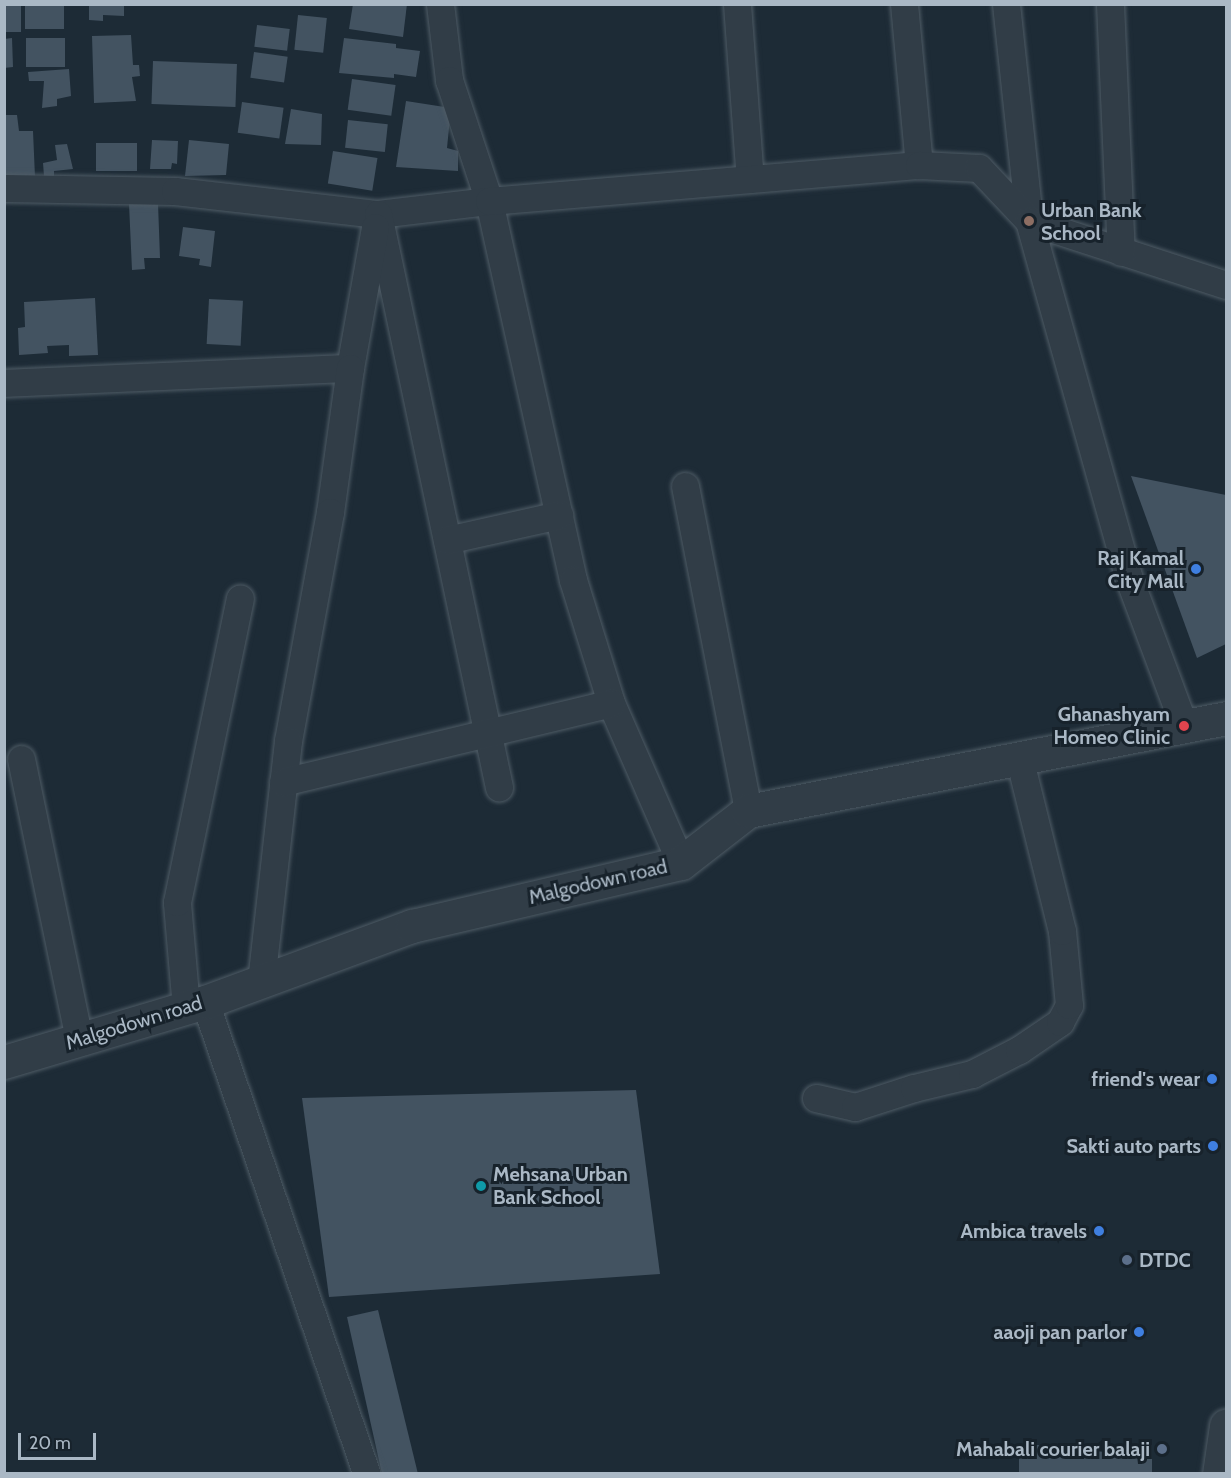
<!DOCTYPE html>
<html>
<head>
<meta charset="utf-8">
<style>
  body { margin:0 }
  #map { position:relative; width:1231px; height:1478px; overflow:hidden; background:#1d2b36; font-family:Cabin,sans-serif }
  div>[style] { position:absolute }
  .building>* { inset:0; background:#435361; transform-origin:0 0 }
  .roads { filter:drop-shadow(0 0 2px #4e5b65) drop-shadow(0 0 2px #4e5b65) }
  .minor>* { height:27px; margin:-13.5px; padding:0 13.5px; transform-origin:13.5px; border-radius:13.5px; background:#313d47 }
  .tertiary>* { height:33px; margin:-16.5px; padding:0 16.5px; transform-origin:16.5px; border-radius:16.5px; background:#313d47 }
  .dots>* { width:16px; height:16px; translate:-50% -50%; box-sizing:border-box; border:3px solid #17222b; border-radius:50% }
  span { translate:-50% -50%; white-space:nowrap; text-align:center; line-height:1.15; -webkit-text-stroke:6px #17222b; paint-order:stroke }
  .poi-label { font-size:20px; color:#aab8c5; font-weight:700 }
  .left { translate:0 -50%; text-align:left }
  .right { translate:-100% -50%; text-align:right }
  .street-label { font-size:20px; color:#aab8c5 }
  .frame { position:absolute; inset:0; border:6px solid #aab8c5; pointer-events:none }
  .scale { position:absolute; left:18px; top:1433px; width:78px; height:27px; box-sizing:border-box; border:3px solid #aab8c5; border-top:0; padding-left:8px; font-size:18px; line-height:21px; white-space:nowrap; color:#aab8c5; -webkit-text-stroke:4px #17222b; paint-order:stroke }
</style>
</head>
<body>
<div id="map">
  <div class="building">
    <div style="left:4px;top:4px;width:17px;height:28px"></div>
    <div style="left:25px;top:4px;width:39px;height:25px"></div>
    <div style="clip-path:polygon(89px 4px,124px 4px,124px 16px,103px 15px,103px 21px,89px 20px)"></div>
    <div style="clip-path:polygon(353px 4px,407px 4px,403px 37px,349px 29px)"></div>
    <div style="left:298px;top:15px;width:29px;height:35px;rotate:6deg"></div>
    <div style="left:257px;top:25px;width:33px;height:22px;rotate:7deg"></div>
    <div style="clip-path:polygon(131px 35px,133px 65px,139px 65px,140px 76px,132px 77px,136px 101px,94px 103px,92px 36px)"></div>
    <div style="clip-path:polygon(12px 38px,13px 67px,4px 68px,4px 39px)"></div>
    <div style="left:26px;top:38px;width:39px;height:29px"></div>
    <div style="clip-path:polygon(344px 38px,396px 44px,396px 48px,420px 51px,416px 77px,394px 74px,394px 78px,339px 73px)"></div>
    <div style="left:254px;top:52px;width:34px;height:26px;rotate:8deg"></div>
    <div style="left:153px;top:61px;width:84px;height:43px;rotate:2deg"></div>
    <div style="clip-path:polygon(69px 69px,71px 96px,57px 99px,57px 106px,42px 108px,44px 81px,29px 81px,28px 72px)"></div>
    <div style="left:352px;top:79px;width:44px;height:31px;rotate:8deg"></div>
    <div style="clip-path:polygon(406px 101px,451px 108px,447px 148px,458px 151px,458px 171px,396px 167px)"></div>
    <div style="left:242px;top:102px;width:42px;height:31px;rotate:8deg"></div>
    <div style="clip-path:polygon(291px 109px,322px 114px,321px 145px,285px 144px)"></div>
    <div style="clip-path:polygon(4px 115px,17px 115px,19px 131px,33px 131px,35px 177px,4px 179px)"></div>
    <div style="left:348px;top:120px;width:40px;height:28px;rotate:6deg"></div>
    <div style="clip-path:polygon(152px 140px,178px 141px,177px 164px,172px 163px,171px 169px,150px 169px)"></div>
    <div style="clip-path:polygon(189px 140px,229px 144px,226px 175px,185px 176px)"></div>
    <div style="left:96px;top:143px;width:41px;height:28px"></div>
    <div style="clip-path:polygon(67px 144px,73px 169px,54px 171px,54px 177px,44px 176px,43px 163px,57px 160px,55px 145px)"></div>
    <div style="left:333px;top:151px;width:45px;height:33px;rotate:9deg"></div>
    <div style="clip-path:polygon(158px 203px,160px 258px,144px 258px,145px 269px,132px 270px,129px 204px)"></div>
    <div style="clip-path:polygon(183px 227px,215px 231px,211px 267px,199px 265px,200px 259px,179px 256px)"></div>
    <div style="clip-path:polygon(95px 298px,98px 355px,69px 356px,69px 345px,47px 346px,48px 353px,19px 355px,18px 328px,25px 327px,24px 302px)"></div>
    <div style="left:209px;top:299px;width:34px;height:45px;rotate:3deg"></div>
    <div style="clip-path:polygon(1131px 476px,1226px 495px,1226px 644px,1197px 658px)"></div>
    <div style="clip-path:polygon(636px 1090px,660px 1274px,329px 1297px,302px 1098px)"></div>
    <div style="clip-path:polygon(378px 1310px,418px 1474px,382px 1474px,347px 1317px)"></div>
    <div style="left:1019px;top:1445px;width:133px;height:29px"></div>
  </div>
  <div class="roads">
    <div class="minor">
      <div style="left:440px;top:4px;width:77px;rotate:83.2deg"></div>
      <div style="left:449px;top:80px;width:127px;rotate:71.7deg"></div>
      <div style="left:489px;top:201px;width:388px;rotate:77.5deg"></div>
      <div style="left:573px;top:580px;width:129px;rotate:72.8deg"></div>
      <div style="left:611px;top:703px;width:175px;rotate:66.4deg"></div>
      <div style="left:737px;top:4px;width:175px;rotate:85.8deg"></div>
      <div style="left:904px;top:4px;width:162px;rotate:84.7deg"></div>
      <div style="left:1006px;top:4px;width:218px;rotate:83.9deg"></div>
      <div style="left:1029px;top:221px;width:207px;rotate:18deg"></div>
      <div style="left:1110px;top:4px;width:248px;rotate:87.5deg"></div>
      <div style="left:4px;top:188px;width:171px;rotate:1deg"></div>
      <div style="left:175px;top:191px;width:204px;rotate:6.5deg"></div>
      <div style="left:378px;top:214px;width:112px;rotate:-6.7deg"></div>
      <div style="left:489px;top:201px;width:432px;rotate:-4.8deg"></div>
      <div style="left:919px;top:165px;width:60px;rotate:2.9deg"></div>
      <div style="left:979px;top:168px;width:73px;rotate:46.7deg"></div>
      <div style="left:1029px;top:221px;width:369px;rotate:74.4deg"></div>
      <div style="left:1128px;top:576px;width:160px;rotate:69.5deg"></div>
      <div style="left:378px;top:214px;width:586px;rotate:78.08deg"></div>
      <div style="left:350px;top:368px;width:143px;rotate:-79.9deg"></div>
      <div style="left:4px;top:383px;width:346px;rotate:-2.5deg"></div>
      <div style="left:350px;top:368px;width:145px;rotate:97.9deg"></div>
      <div style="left:330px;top:512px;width:233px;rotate:100.4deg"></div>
      <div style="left:288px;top:741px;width:242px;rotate:96.4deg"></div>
      <div style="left:685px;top:486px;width:331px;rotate:79deg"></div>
      <div style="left:447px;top:540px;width:115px;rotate:-12.6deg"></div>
      <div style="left:21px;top:759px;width:287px;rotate:78.3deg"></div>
      <div style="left:283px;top:782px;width:337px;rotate:-13.5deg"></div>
      <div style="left:205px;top:1002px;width:499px;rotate:71.1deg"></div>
      <div style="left:186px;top:1008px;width:106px;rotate:-94.9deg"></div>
      <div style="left:177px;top:902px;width:310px;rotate:-78.3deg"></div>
      <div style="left:816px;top:1098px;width:40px;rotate:13deg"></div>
      <div style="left:855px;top:1107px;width:62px;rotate:-17.9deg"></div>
      <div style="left:914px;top:1088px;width:60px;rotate:-13.6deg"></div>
      <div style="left:972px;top:1074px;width:53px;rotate:-27.1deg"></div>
      <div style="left:1019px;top:1050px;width:50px;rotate:-34.3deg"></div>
      <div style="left:1060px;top:1022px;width:19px;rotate:-62deg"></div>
      <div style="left:1069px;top:1005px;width:74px;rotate:-95.4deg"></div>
      <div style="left:1062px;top:931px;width:179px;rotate:-103.9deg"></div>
    </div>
    <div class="tertiary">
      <div style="left:4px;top:1062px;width:210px;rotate:-16.6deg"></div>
      <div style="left:205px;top:1002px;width:221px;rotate:-20.2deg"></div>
      <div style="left:412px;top:926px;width:276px;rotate:-13.2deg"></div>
      <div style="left:681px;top:863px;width:85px;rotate:-37.8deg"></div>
      <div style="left:748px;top:811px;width:487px;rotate:-11deg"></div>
      <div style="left:1219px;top:1474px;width:49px;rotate:-81.7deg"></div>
    </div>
  </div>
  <div class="dots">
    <div style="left:1029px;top:221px;background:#8d6e63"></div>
    <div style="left:1196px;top:569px;background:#3f7fe0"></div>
    <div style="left:1184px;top:726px;background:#e0444e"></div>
    <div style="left:1212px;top:1079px;background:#3f7fe0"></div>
    <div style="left:1213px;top:1146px;background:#3f7fe0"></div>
    <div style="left:481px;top:1186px;background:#0f9aa8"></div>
    <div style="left:1099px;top:1231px;background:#3f7fe0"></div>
    <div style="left:1127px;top:1260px;background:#5c6f8a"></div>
    <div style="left:1139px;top:1332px;background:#3f7fe0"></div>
    <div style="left:1162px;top:1449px;background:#5c6f8a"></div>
  </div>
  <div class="poi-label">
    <span class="left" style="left:1041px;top:222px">Urban Bank<br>School</span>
    <span class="right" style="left:1184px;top:570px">Raj Kamal<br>City Mall</span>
    <span class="right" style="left:1170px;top:726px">Ghanashyam<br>Homeo Clinic</span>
    <span class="right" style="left:1200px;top:1079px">friend's wear</span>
    <span class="right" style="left:1201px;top:1146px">Sakti auto parts</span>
    <span class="left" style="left:493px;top:1186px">Mehsana Urban<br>Bank School</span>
    <span class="right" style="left:1087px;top:1231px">Ambica travels</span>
    <span class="left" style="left:1139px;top:1260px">DTDC</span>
    <span class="right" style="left:1127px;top:1332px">aaoji pan parlor</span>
    <span class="right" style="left:1150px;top:1449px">Mahabali courier balaji</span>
  </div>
  <div class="street-label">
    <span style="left:598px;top:882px;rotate:-13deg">Malgodown road</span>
    <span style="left:134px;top:1023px;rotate:-17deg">Malgodown road</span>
  </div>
  <div class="frame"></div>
  <div class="scale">20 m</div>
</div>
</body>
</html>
